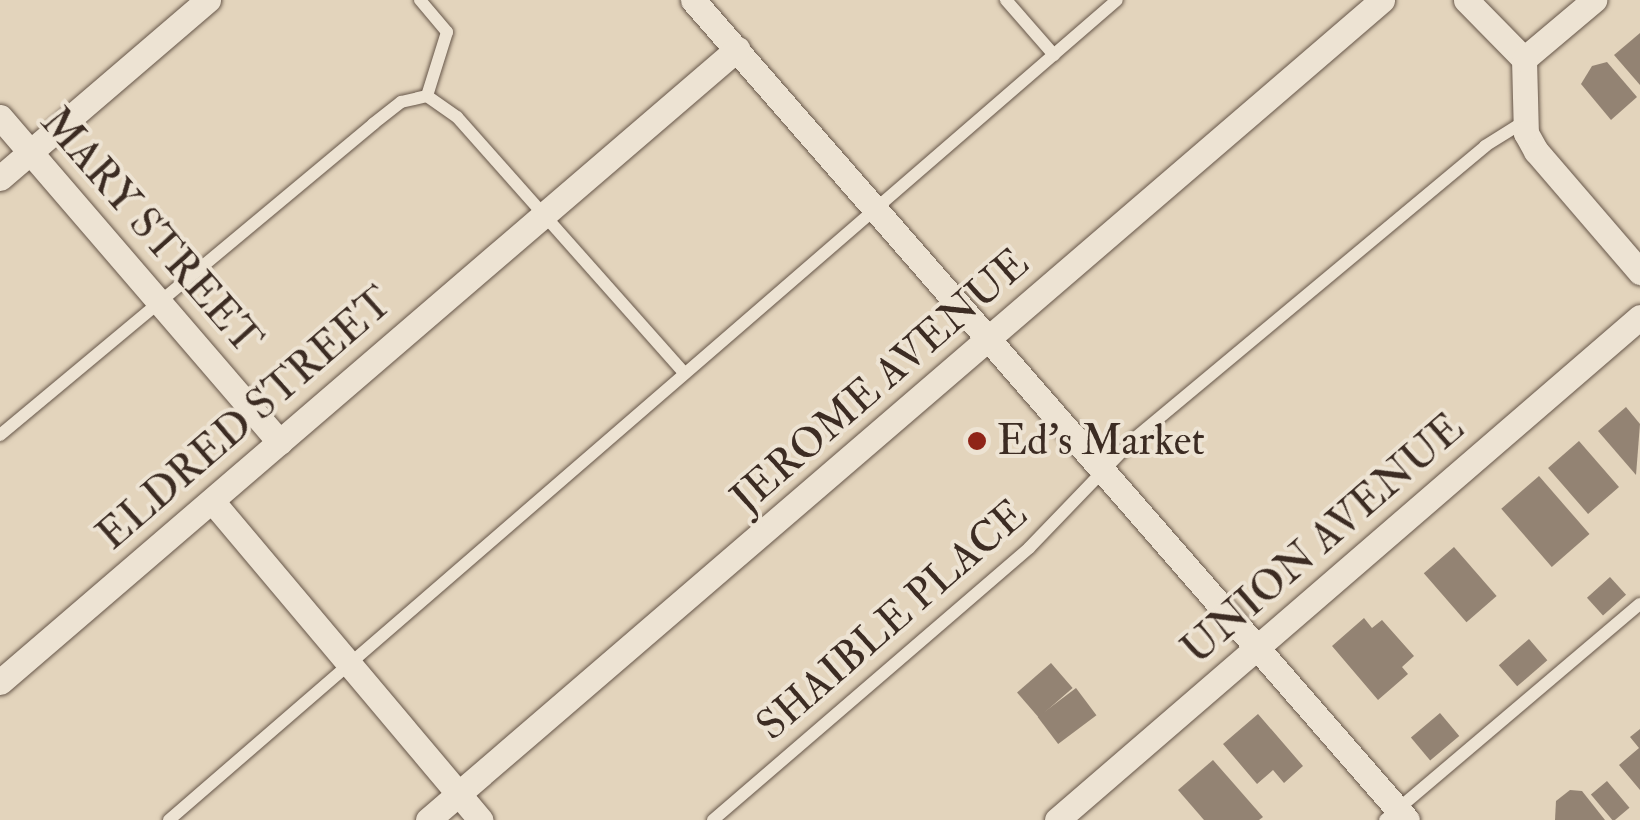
<!DOCTYPE html>
<html>
<head>
<meta charset="utf-8">
<style>
  body { margin:0 }
  #map { position:relative; width:1640px; height:820px; overflow:hidden; background:#e3d4bc; font-family:"IM FELL Double Pica",serif }
  div>[style] { position:absolute }
  .building>* { inset:0; background:#938373; transform-origin:0 0 }
  .roads { filter:drop-shadow(0 0 2px #665649) drop-shadow(0 0 2px #665649) }
  .service>* { height:12px; margin:-6px; padding:0 6px; transform-origin:6px; border-radius:6px; background:#ede3d3 }
  .minor>* { height:25px; margin:-12.5px; padding:0 12.5px; transform-origin:12.5px; border-radius:12.5px; background:#ede3d3 }
  .dots>* { width:28px; height:28px; translate:-50% -50%; box-sizing:border-box; border:5px solid #ede3d3; border-radius:50% }
  span { translate:-50% -50%; white-space:nowrap; text-align:center; line-height:1.15; -webkit-text-stroke:8px #ede3d3; paint-order:stroke }
  .street-label { font-size:42px; color:#3c2c23 }
  .poi-label { font-size:42px; color:#3c2c23 }
  .left { translate:0 -50%; text-align:left }
</style>
</head>
<body>
<div id="map">
  <div class="building">
    <div style="clip-path:polygon(1640px 33px,1640px 85px,1614px 55px)"></div>
    <div style="clip-path:polygon(1607px 62px,1637px 97px,1611px 120px,1581px 84px,1592px 66px)"></div>
    <div style="clip-path:polygon(1626px 407px,1640px 424px,1636px 475px,1598px 431px)"></div>
    <div style="left:1579px;top:441px;width:61px;height:41px;rotate:49deg"></div>
    <div style="left:1539px;top:476px;width:77px;height:50px;rotate:49deg"></div>
    <div style="left:1454px;top:547px;width:65px;height:40px;rotate:49deg"></div>
    <div style="left:1610px;top:577px;width:24px;height:31px;rotate:48deg"></div>
    <div style="clip-path:polygon(1364px 618px,1372px 628px,1382px 620px,1414px 656px,1402px 667px,1408px 674px,1378px 700px,1332px 646px)"></div>
    <div style="left:1529px;top:639px;width:28px;height:40px;rotate:49deg"></div>
    <div style="left:1051px;top:663px;width:33px;height:45px;rotate:49deg"></div>
    <div style="left:1076px;top:688px;width:34px;height:48px;rotate:53deg"></div>
    <div style="left:1440px;top:713px;width:30px;height:38px;rotate:50deg"></div>
    <div style="clip-path:polygon(1258px 714px,1303px 766px,1284px 783px,1273px 770px,1257px 784px,1223px 744px)"></div>
    <div style="clip-path:polygon(1640px 729px,1640px 790px,1619px 765px,1639px 748px,1630px 737px)"></div>
    <div style="clip-path:polygon(1213px 760px,1263px 817px,1259px 820px,1204px 820px,1178px 790px)"></div>
    <div style="left:1607px;top:781px;width:35px;height:21px;rotate:50deg"></div>
    <div style="clip-path:polygon(1570px 790px,1582px 791px,1605px 820px,1555px 820px,1556px 801px)"></div>
  </div>
  <div class="roads">
    <div class="service">
      <div style="left:420px;top:0;width:42px;rotate:49.8deg"></div>
      <div style="left:447px;top:32px;width:67px;rotate:107.4deg"></div>
      <div style="left:1006px;top:0;width:73px;rotate:48.9deg"></div>
      <div style="left:427px;top:96px;width:37px;rotate:35deg"></div>
      <div style="left:457px;top:117px;width:342px;rotate:48.4deg"></div>
      <div style="left:0;top:435px;width:486px;rotate:-39.8deg"></div>
      <div style="left:373px;top:124px;width:36px;rotate:-38deg"></div>
      <div style="left:401px;top:102px;width:27px;rotate:-13deg"></div>
      <div style="left:169px;top:820px;width:1253px;rotate:-40.86deg"></div>
      <div style="left:713px;top:820px;width:417px;rotate:-40.7deg"></div>
      <div style="left:1029px;top:548px;width:153px;rotate:-46.1deg"></div>
      <div style="left:1135px;top:438px;width:456px;rotate:-39.8deg"></div>
      <div style="left:1485px;top:146px;width:47px;rotate:-32deg"></div>
      <div style="left:1385px;top:820px;width:334px;rotate:-40.3deg"></div>
    </div>
    <div class="minor">
      <div style="left:693px;top:0;width:1087px;rotate:48.95deg"></div>
      <div style="left:1466px;top:0;width:83px;rotate:45.5deg"></div>
      <div style="left:1524px;top:59px;width:74px;rotate:88.5deg"></div>
      <div style="left:1526px;top:133px;width:21px;rotate:61deg"></div>
      <div style="left:1536px;top:151px;width:160px;rotate:49.3deg"></div>
      <div style="left:1524px;top:59px;width:92px;rotate:-40.1deg"></div>
      <div style="left:0;top:117px;width:429px;rotate:49.3deg"></div>
      <div style="left:0;top:178px;width:274px;rotate:-40.6deg"></div>
      <div style="left:212px;top:501px;width:417px;rotate:49.9deg"></div>
      <div style="left:0;top:682px;width:972px;rotate:-40.66deg"></div>
      <div style="left:428px;top:820px;width:1258px;rotate:-40.68deg"></div>
      <div style="left:1057px;top:820px;width:770px;rotate:-40.79deg"></div>
    </div>
  </div>
  <div class="dots">
    <div style="left:977px;top:441px;background:#8f2418"></div>
  </div>
  <div class="street-label">
    <span style="left:151px;top:231px;rotate:49deg">MARY STREET</span>
    <span style="left:880px;top:381px;rotate:-41deg">JEROME AVENUE</span>
    <span style="left:245px;top:419px;rotate:-41deg">ELDRED STREET</span>
    <span style="left:1323px;top:539px;rotate:-41deg">UNION AVENUE</span>
    <span style="left:892px;top:620px;rotate:-41deg">SHAIBLE PLACE</span>
  </div>
  <div class="poi-label">
    <span class="left" style="left:997px;top:441px">Ed's Market</span>
  </div>
</div>
</body>
</html>
